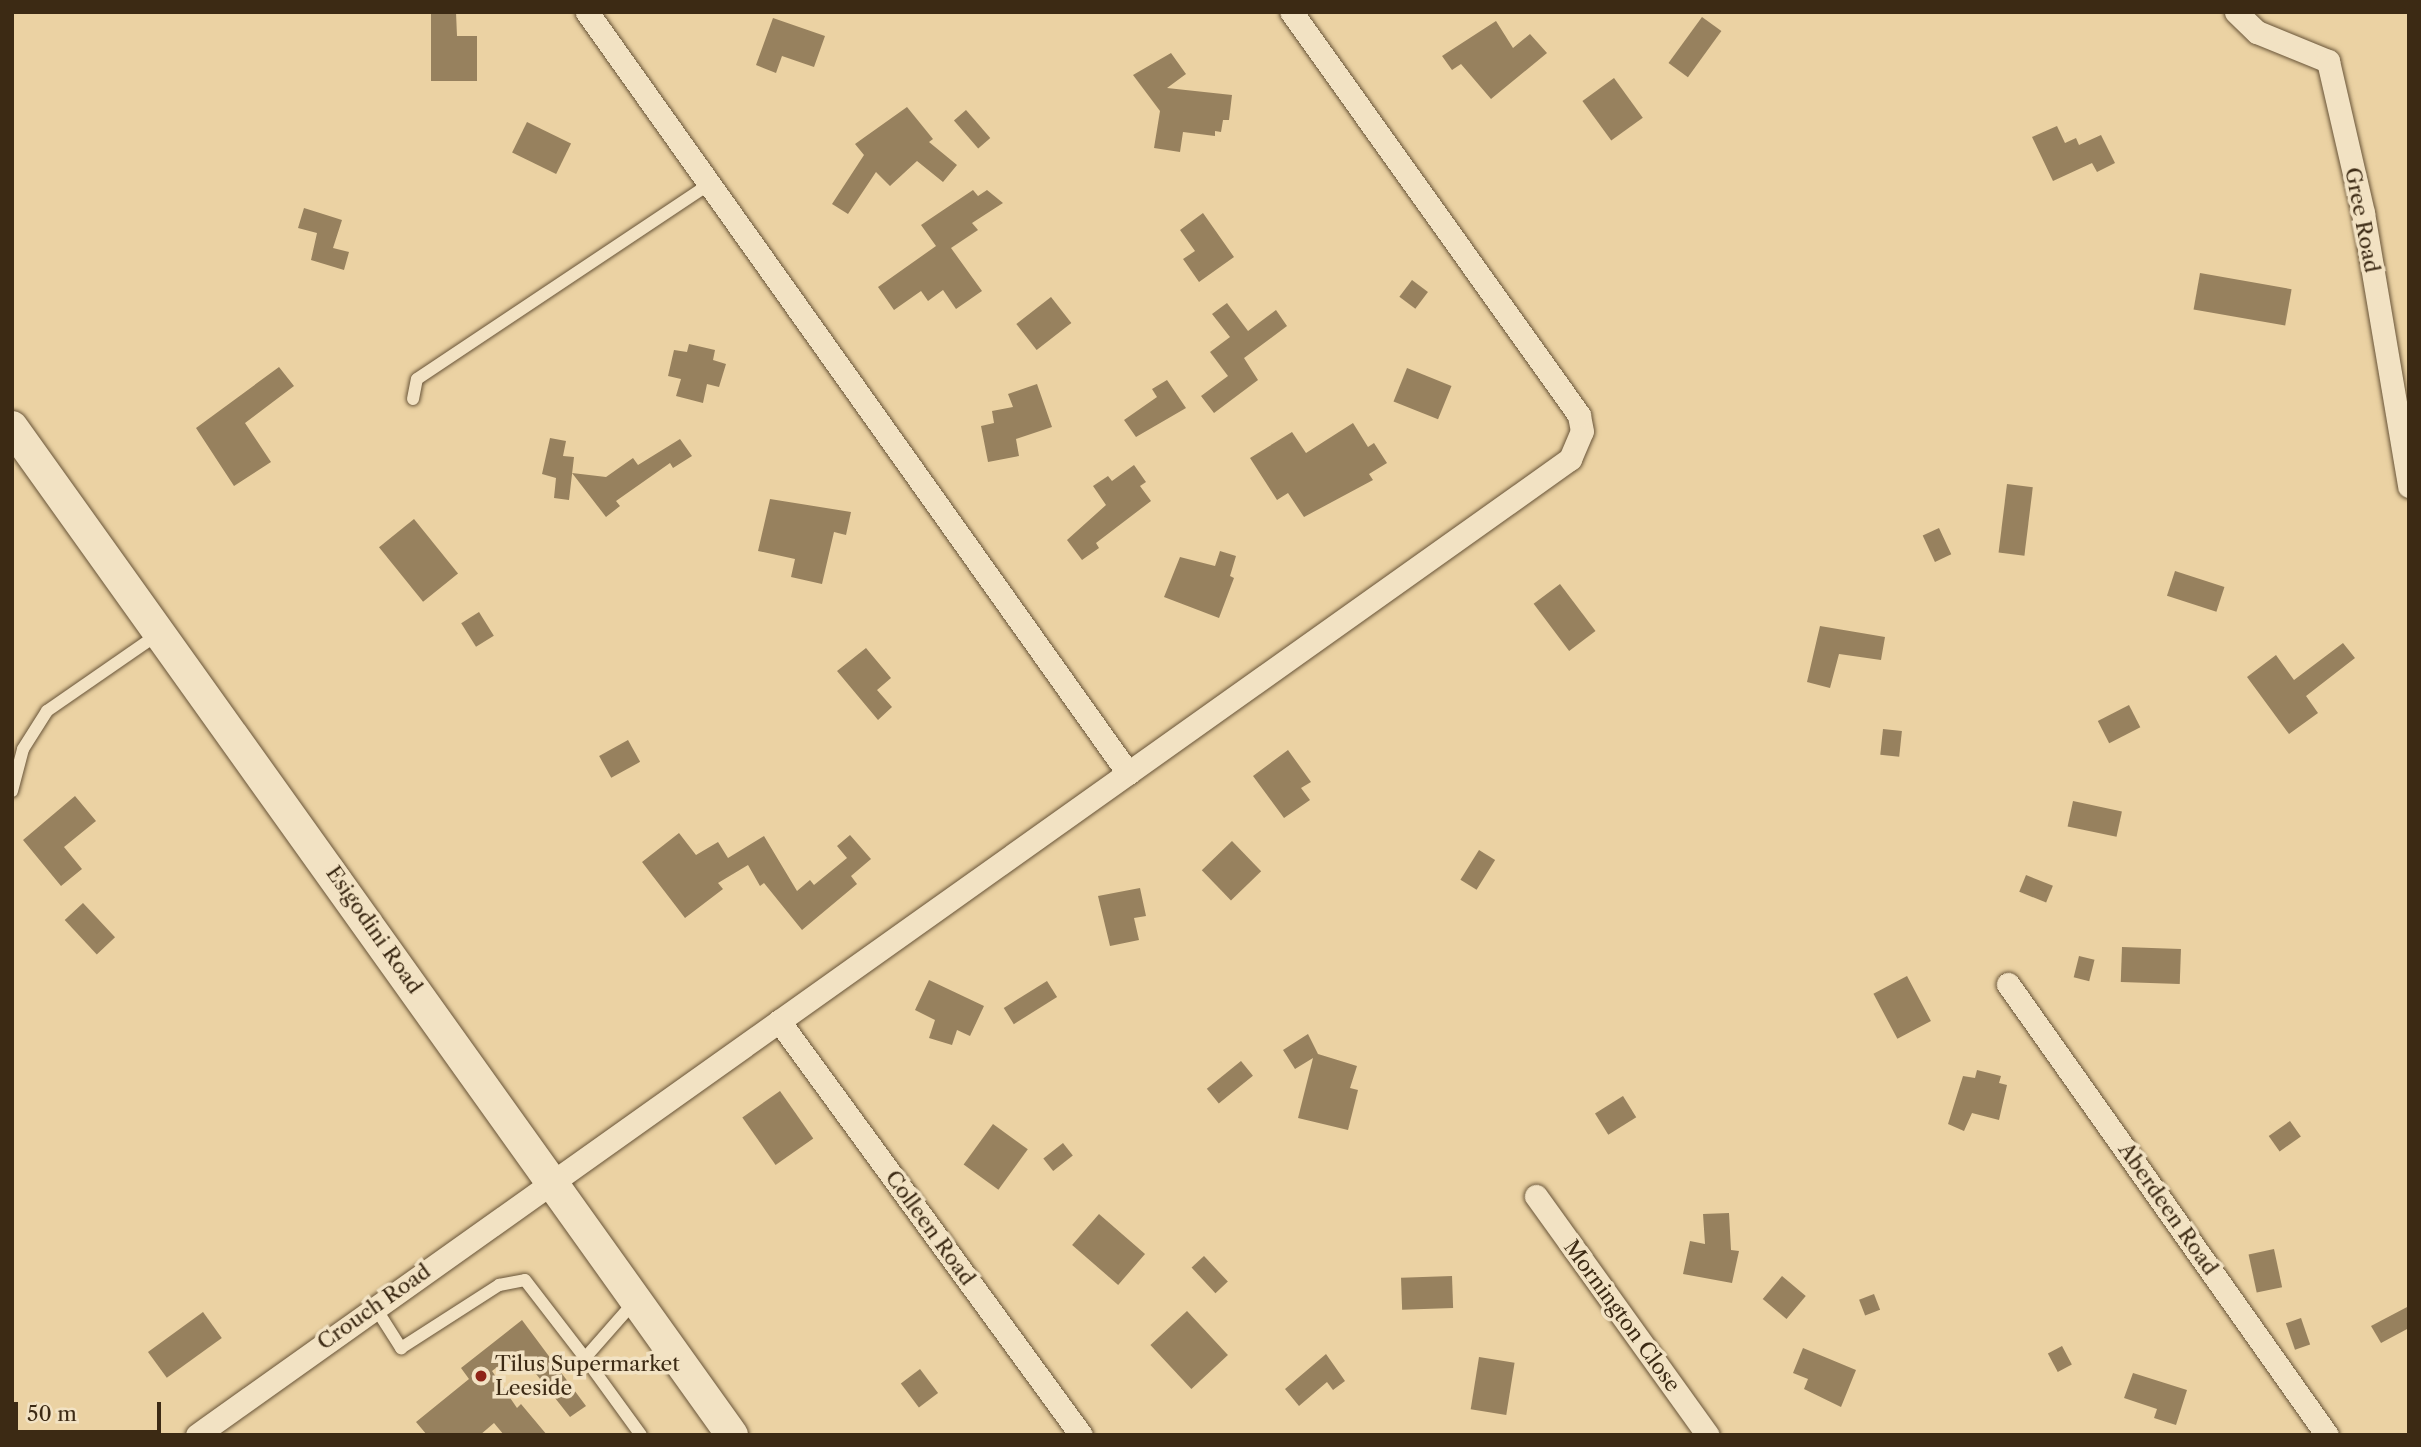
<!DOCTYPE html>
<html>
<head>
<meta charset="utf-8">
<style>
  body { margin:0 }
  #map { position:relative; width:2421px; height:1447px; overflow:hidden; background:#ebd2a3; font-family:"Libre Caslon Text",serif }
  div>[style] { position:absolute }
  .building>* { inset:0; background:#97815e; transform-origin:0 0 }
  .roads { filter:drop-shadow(0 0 2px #685438) drop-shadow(0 0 2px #685438) }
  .service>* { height:12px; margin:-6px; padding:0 6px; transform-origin:6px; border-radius:6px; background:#f2e2c3 }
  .minor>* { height:23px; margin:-11.5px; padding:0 11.5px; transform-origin:11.5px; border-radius:11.5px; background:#f2e2c3 }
  .secondary>* { height:32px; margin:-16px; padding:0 16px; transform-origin:16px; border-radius:16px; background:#f2e2c3 }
  .dots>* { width:19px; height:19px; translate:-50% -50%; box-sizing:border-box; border:4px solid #f2e2c3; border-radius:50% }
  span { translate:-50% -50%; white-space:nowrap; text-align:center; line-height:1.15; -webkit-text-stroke:7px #f2e2c3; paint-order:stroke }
  .street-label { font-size:21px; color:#3c2a14 }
  .poi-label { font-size:21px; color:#3c2a14 }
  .left { translate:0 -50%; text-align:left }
  .frame { position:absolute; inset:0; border:14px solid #3c2a14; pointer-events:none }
  .scale { position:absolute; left:14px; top:1402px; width:147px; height:32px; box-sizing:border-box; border:4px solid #3c2a14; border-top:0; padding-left:9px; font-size:21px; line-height:24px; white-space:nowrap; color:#3c2a14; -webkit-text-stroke:5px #f2e2c3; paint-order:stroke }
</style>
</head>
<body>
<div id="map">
  <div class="building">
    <div style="clip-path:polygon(431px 12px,456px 12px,457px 36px,477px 36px,477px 81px,431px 81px)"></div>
    <div style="left:1702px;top:17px;width:24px;height:57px;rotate:36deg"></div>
    <div style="clip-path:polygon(773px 18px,825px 36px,814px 67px,782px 56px,776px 73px,756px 65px)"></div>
    <div style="clip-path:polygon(1496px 21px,1513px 48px,1530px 34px,1547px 53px,1491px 99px,1461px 64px,1452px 70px,1442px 56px)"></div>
    <div style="clip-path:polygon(1171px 53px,1186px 74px,1167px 88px,1232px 95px,1229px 120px,1223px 120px,1221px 132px,1215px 131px,1215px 136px,1183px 132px,1180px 152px,1154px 148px,1160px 111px,1133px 75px)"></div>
    <div style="left:1614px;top:78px;width:49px;height:39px;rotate:54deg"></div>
    <div style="clip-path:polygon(907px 107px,933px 139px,929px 142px,957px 165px,943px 182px,917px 161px,890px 186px,876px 172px,848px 214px,832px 204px,864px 155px,855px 144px)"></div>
    <div style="left:966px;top:110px;width:37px;height:16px;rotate:49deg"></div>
    <div style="left:527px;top:122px;width:49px;height:34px;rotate:26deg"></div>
    <div style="clip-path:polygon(2057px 126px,2065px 143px,2076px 138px,2079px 145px,2101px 135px,2115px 163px,2097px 172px,2092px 163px,2053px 181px,2032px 137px)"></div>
    <div style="clip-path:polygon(973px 190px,978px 196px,987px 190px,1003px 203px,972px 223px,978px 230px,951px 248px,982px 291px,956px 309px,943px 290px,928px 301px,921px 291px,894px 310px,878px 287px,936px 246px,921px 225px)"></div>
    <div style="clip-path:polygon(304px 208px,342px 220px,333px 248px,349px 252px,344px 270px,311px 260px,317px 233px,298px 228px)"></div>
    <div style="clip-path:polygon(1203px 213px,1234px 257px,1199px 282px,1183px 259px,1195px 251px,1180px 230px)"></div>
    <div style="left:2200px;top:273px;width:93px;height:37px;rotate:10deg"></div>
    <div style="left:1412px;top:280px;width:20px;height:21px;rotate:37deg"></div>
    <div style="left:1051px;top:297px;width:33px;height:44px;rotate:52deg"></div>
    <div style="clip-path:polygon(1227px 303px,1248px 331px,1276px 310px,1287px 326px,1244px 358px,1258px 380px,1214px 413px,1201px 396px,1228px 376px,1210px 352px,1230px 337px,1212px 314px)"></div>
    <div style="clip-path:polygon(689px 344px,715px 350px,713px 360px,726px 364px,719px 387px,707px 384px,703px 403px,676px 396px,681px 379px,668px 376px,674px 350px,687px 352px)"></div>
    <div style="clip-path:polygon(279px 367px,294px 386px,245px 423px,271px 462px,234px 486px,196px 428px)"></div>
    <div style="left:1407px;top:368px;width:48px;height:36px;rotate:22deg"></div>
    <div style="clip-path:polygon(1167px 380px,1186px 408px,1136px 437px,1124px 420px,1157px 397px,1152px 389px)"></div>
    <div style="clip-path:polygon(1037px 384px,1052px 427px,1016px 439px,1019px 456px,988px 462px,981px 426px,994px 423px,992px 411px,1013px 407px,1008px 394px)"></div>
    <div style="clip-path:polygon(1353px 423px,1368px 447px,1374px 443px,1387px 463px,1369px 474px,1373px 480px,1304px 517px,1288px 493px,1277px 500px,1250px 458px,1292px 432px,1306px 453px)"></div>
    <div style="clip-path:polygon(550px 438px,566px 441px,563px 456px,574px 457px,569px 500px,554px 498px,556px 478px,542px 474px)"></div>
    <div style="clip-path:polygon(680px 439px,692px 456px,673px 468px,670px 463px,616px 501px,620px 506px,606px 517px,572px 473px,606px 477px,633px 458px,638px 465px)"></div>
    <div style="clip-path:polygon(1134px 465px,1146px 482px,1140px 486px,1151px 501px,1096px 543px,1099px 548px,1082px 560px,1067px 540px,1106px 505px,1093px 486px,1108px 476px,1112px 481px)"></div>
    <div style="left:2007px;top:484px;width:26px;height:69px;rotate:7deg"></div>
    <div style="clip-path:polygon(770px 499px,851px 512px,846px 535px,834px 532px,822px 584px,791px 577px,795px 559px,758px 551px)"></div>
    <div style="left:414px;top:519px;width:70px;height:45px;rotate:51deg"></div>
    <div style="left:1939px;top:528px;width:29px;height:18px;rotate:65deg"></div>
    <div style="clip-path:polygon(1220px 551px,1236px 556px,1230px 576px,1234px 578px,1219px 618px,1164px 597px,1180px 557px,1215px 566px)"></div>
    <div style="left:2175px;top:571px;width:52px;height:26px;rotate:18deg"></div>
    <div style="left:1560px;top:584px;width:59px;height:33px;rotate:53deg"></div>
    <div style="left:479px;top:612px;width:28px;height:21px;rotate:58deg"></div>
    <div style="clip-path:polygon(1820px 626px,1885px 637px,1881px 660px,1839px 654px,1830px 688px,1807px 682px)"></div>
    <div style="clip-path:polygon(2343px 643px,2355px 658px,2306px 696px,2318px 713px,2289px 734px,2247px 677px,2276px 655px,2294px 680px)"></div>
    <div style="clip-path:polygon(866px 648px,891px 678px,877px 690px,892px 707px,878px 720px,837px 671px)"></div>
    <div style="left:2129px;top:705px;width:25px;height:35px;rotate:63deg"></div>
    <div style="left:1883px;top:729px;width:19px;height:26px;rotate:6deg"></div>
    <div style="left:628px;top:740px;width:25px;height:33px;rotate:61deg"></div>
    <div style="clip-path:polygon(1288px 750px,1311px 782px,1301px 788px,1310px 800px,1284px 818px,1253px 776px)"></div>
    <div style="clip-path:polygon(75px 796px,96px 821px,64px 847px,82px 869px,61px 886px,23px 840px)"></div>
    <div style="left:2073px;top:801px;width:50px;height:26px;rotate:12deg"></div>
    <div style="clip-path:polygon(679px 833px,696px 855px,718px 842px,728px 858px,764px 836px,797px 891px,810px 880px,814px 885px,847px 858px,837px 846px,850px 835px,871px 859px,851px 876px,857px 884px,802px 930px,764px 883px,760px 886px,748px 865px,718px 883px,723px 889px,685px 918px,642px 862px)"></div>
    <div style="left:1232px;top:841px;width:42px;height:42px;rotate:46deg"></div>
    <div style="left:1479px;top:850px;width:19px;height:35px;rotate:32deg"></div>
    <div style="left:2026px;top:875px;width:29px;height:18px;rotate:22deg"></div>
    <div style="clip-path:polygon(1140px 888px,1146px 916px,1134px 918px,1139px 940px,1110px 946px,1098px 896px)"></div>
    <div style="left:83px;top:903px;width:47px;height:25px;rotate:47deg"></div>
    <div style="left:2122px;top:947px;width:59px;height:35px;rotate:2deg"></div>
    <div style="left:2079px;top:956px;width:16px;height:22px;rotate:14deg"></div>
    <div style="left:1907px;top:976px;width:51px;height:38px;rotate:62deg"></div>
    <div style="clip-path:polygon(929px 980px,984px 1006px,970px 1036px,957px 1030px,952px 1045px,929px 1038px,935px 1020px,915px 1010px)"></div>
    <div style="left:1047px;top:981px;width:19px;height:51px;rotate:58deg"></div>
    <div style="clip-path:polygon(1308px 1034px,1318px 1054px,1357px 1066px,1350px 1088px,1358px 1090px,1348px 1130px,1298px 1118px,1313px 1058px,1295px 1069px,1283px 1050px)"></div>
    <div style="left:1241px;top:1061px;width:19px;height:44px;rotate:51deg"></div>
    <div style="clip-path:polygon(1977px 1070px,2001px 1076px,1999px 1083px,2007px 1085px,1999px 1120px,1972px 1113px,1964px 1131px,1948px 1124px,1963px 1076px,1975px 1078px)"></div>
    <div style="left:780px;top:1091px;width:58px;height:46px;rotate:55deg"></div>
    <div style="left:1623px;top:1096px;width:25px;height:33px;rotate:58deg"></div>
    <div style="left:2290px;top:1121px;width:19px;height:26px;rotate:55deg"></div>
    <div style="left:993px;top:1124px;width:43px;height:50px;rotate:36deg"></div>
    <div style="left:1063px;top:1143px;width:16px;height:25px;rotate:52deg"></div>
    <div style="clip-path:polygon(1729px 1213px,1731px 1250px,1739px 1251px,1732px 1283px,1683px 1274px,1690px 1241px,1705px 1244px,1703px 1214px)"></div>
    <div style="left:1099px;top:1214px;width:61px;height:41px;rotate:41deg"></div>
    <div style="left:2274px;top:1249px;width:39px;height:26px;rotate:78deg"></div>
    <div style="left:1204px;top:1256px;width:35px;height:17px;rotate:47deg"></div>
    <div style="left:1452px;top:1276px;width:32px;height:51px;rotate:88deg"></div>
    <div style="left:1782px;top:1276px;width:31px;height:30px;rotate:40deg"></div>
    <div style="left:1874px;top:1294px;width:17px;height:16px;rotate:69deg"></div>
    <div style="clip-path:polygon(2409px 1306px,2409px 1328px,2381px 1343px,2371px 1326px)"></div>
    <div style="left:1187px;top:1311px;width:60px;height:50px;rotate:47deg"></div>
    <div style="left:203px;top:1312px;width:32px;height:68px;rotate:54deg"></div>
    <div style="left:2301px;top:1318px;width:28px;height:16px;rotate:71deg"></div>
    <div style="clip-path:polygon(522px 1320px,586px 1406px,570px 1417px,518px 1351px,492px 1371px,517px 1408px,521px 1404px,547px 1435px,504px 1435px,494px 1423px,480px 1435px,427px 1435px,416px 1422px,469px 1379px,461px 1368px)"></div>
    <div style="left:2062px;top:1346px;width:21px;height:16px;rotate:62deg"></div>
    <div style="clip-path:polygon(1803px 1348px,1856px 1370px,1841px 1407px,1804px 1389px,1808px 1379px,1793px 1373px)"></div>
    <div style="clip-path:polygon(1326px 1354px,1345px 1381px,1333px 1390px,1327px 1382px,1299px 1406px,1285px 1389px)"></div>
    <div style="left:1479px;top:1357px;width:36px;height:53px;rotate:9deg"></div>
    <div style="left:920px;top:1369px;width:30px;height:24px;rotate:53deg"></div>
    <div style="clip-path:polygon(2133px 1373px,2187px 1390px,2176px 1425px,2154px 1418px,2157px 1409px,2124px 1398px)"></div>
  </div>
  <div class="roads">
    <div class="service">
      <div style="left:413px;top:399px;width:20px;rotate:-79deg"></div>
      <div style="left:417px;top:379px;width:351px;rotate:-33.7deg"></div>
      <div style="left:12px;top:791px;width:43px;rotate:-75.3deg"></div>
      <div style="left:23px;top:749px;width:45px;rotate:-57.7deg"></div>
      <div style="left:47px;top:711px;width:135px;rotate:-34.7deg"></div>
      <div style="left:635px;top:1301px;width:76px;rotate:131.3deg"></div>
      <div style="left:585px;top:1358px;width:95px;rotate:54deg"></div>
      <div style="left:375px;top:1307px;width:49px;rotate:57.6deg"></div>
      <div style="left:401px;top:1348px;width:117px;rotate:-32.7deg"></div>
      <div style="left:499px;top:1285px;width:26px;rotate:-11deg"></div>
      <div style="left:525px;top:1280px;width:98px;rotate:52.4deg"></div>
    </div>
    <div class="minor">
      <div style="left:587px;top:12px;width:934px;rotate:54.59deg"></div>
      <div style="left:2236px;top:12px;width:29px;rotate:44deg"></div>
      <div style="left:2257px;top:32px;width:77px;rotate:22.2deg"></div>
      <div style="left:2328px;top:61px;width:156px;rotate:77deg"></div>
      <div style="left:2363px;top:213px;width:277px;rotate:80.4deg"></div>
      <div style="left:2008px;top:984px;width:552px;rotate:54.73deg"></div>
      <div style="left:779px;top:1021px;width:512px;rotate:53.89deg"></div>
      <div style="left:1536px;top:1196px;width:294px;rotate:54.3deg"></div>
      <div style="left:197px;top:1435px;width:1685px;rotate:-35.41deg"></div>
      <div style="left:1570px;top:459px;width:30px;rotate:-67deg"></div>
      <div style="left:1582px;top:431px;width:16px;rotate:-101deg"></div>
      <div style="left:1579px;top:415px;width:495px;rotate:-125.5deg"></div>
    </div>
    <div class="secondary">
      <div style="left:12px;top:427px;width:1239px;rotate:54.46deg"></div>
    </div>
  </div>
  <div class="dots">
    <div style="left:481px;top:1376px;background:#8f2418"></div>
  </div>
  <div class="street-label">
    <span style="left:2362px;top:220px;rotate:79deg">Gree Road</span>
    <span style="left:374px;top:930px;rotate:55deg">Esigodini Road</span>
    <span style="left:2168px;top:1209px;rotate:55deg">Aberdeen Road</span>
    <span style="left:930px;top:1228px;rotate:54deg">Colleen Road</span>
    <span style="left:374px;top:1307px;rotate:-35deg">Crouch Road</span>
    <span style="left:1622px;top:1316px;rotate:54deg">Mornington Close</span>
  </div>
  <div class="poi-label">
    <span class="left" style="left:495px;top:1376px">Tilus Supermarket<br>Leeside</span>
  </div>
  <div class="frame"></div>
  <div class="scale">50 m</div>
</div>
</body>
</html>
